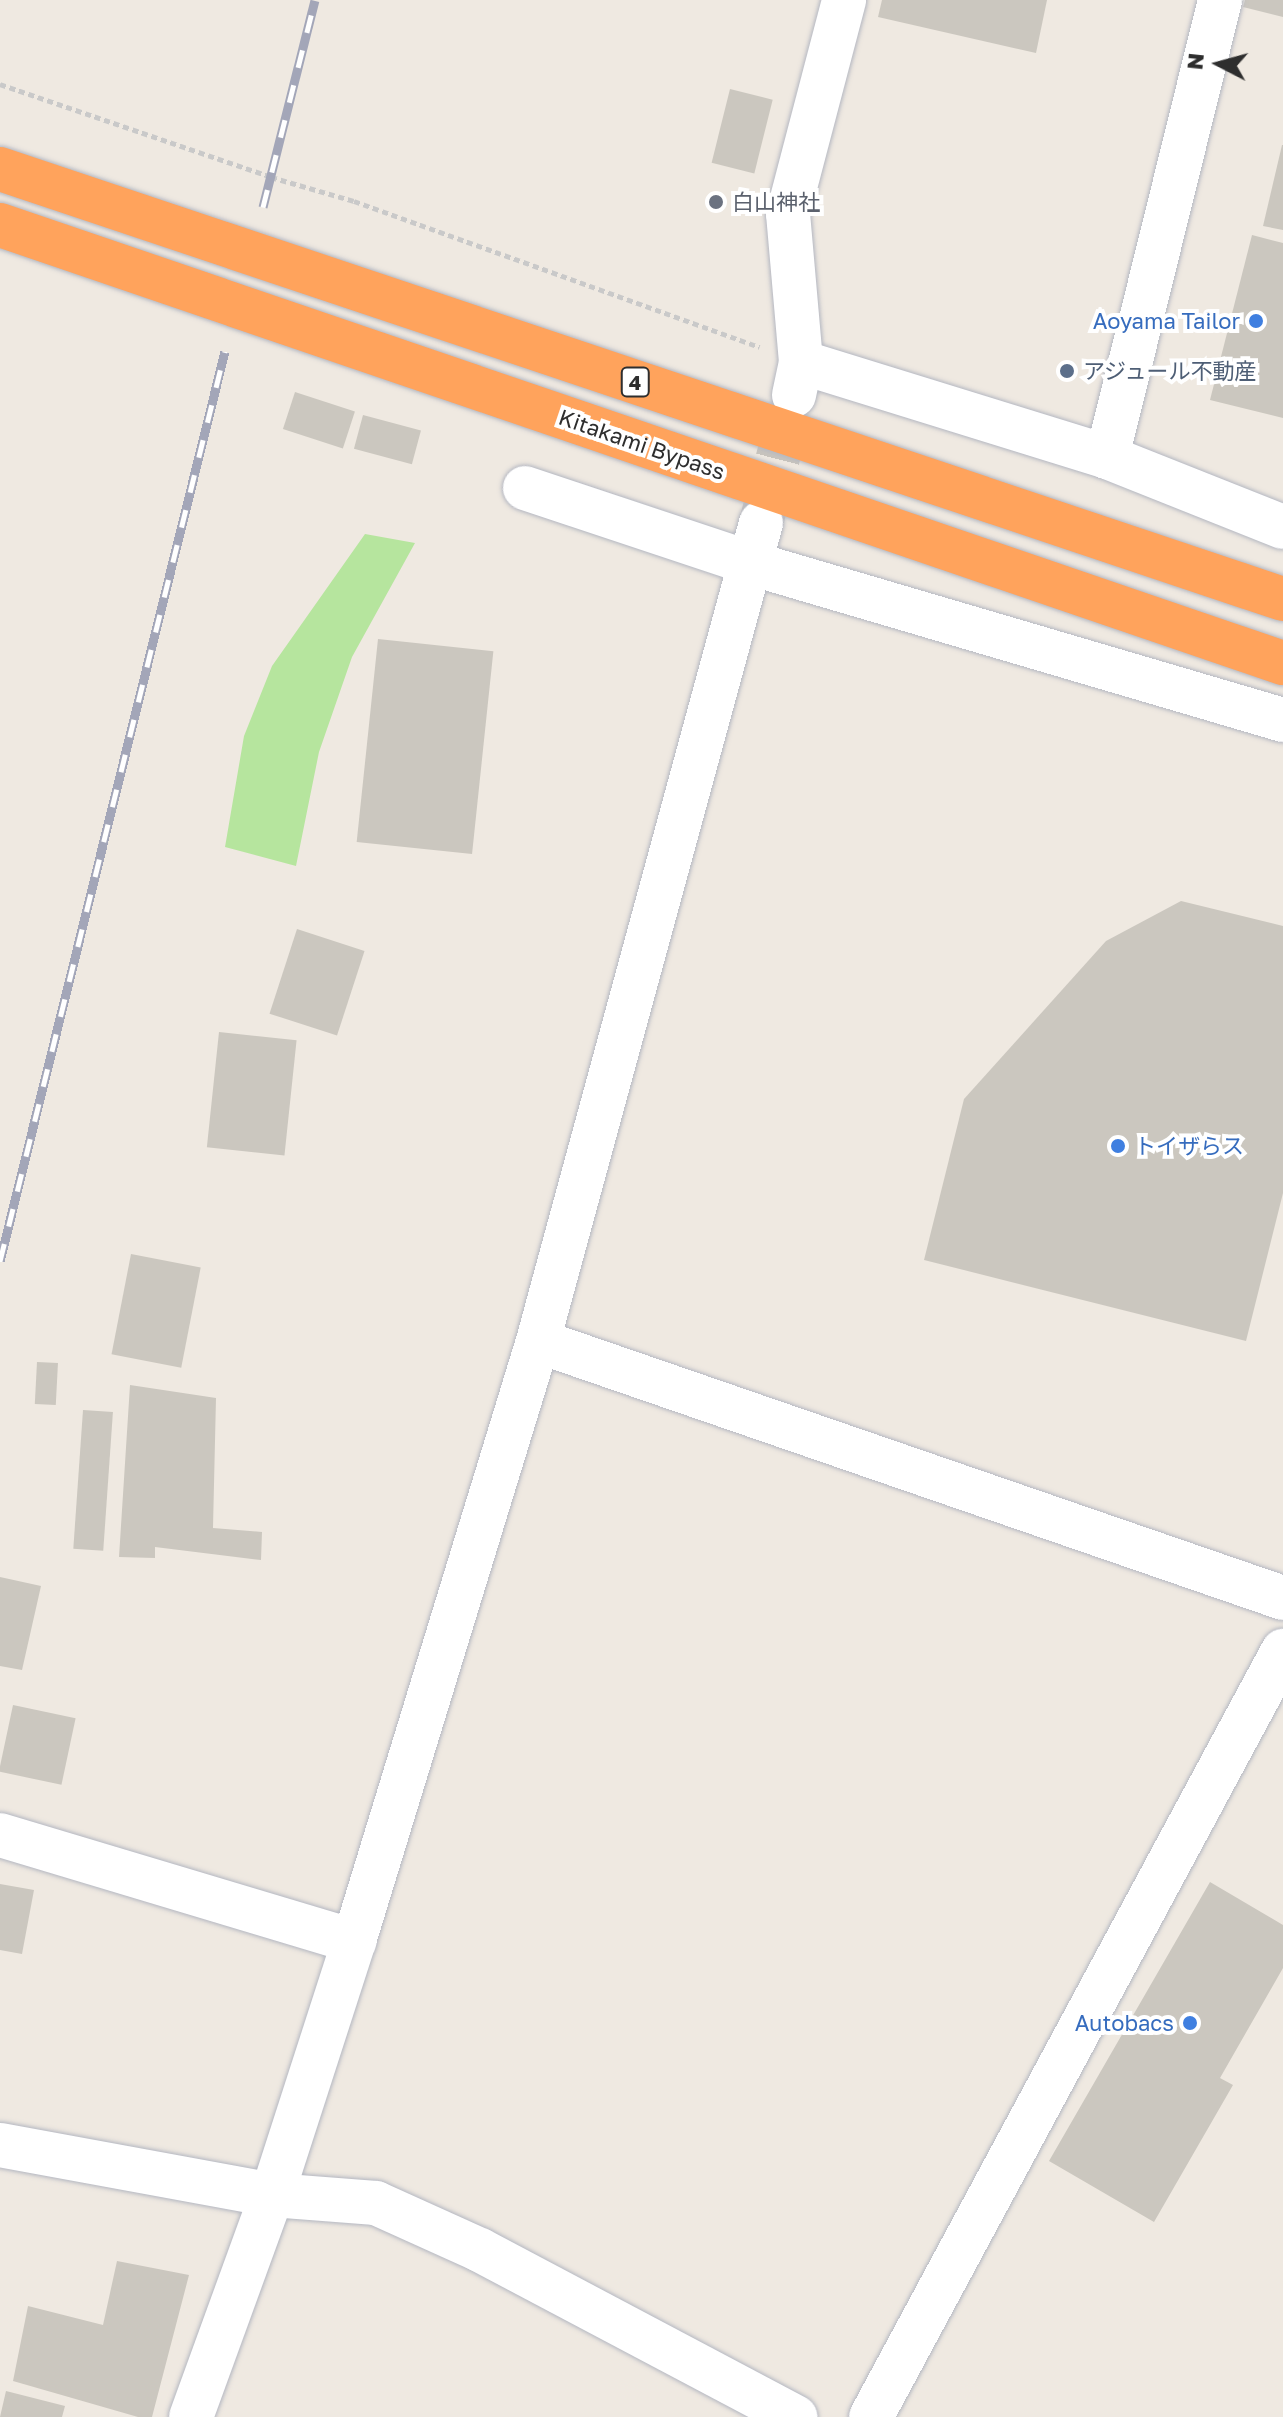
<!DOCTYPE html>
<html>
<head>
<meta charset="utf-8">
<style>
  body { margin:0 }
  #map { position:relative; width:1283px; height:2417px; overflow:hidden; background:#efe9e1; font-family:"Golos Text","Noto Sans JP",sans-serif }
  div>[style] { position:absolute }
  .green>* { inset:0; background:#b6e59e }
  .building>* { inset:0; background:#cbc7bf; transform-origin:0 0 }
  .minor-tunnel>* { height:44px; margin-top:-22px; transform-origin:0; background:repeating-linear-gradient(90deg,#c8c4bd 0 44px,transparent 0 66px) }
  .path>* { height:5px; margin-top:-2.5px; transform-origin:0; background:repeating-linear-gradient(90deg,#c9c9c9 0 6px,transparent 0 10px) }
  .roads { filter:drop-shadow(0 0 2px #b4b7c1) drop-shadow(0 0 2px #b4b7c1) }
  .minor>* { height:44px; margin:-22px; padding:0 22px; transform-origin:22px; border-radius:22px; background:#fff }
  .highway>* { height:44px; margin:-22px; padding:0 22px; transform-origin:22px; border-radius:22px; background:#ffa35c }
  .rail>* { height:9px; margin-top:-4.5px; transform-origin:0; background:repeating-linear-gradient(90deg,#fff 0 18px,#a3a6b8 0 36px); box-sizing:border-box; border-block:2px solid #a3a6b8 }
  .dots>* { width:22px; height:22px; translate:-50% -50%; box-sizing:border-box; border:4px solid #fff; border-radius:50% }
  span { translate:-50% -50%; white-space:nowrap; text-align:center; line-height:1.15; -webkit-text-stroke:8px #fff; paint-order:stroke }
  .shield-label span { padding:2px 6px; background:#fff; border:2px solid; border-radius:6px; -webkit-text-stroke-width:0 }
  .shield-label { font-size:20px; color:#2e2e2e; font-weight:700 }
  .worship-label { font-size:22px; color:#5b616d }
  .left { translate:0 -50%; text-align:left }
  .shop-label { font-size:22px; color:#366cbe }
  .right { translate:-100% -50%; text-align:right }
  .service-label { font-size:22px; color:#4e5e75 }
  .street-label { font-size:22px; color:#2e2e2e }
  .north { position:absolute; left:1179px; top:24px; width:80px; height:80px; -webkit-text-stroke:6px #fff; paint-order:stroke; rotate:276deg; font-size:22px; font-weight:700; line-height:32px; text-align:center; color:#2e2e2e }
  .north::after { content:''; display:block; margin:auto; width:28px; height:36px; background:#2e2e2e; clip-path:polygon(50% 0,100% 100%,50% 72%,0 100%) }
</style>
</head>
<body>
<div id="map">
  <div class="green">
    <div style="clip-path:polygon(365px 534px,415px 543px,352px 657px,319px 752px,296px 866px,225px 847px,244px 736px,272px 666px)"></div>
  </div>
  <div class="building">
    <div style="clip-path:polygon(882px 0,1047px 0,1036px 53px,878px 17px)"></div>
    <div style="clip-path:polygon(1245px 0,1283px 0,1283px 17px,1243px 7px)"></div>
    <div style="left:730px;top:89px;width:44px;height:76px;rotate:14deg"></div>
    <div style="clip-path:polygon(1282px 145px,1283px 145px,1283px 230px,1263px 226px)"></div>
    <div style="clip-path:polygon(1252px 235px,1283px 243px,1283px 418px,1210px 400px)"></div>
    <div style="left:295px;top:392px;width:63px;height:39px;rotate:18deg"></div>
    <div style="left:363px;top:415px;width:60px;height:35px;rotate:15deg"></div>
    <div style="left:378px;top:639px;width:116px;height:204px;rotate:6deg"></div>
    <div style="clip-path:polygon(1181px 901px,1283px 926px,1283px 1193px,1246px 1341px,924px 1260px,964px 1099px,1106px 941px)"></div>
    <div style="left:297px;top:929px;width:71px;height:89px;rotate:18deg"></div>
    <div style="left:219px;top:1032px;width:78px;height:116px;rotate:6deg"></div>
    <div style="left:131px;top:1254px;width:71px;height:102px;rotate:11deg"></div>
    <div style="left:37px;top:1362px;width:21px;height:42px;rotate:3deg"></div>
    <div style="clip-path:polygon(130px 1385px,216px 1398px,213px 1528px,262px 1532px,261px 1560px,155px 1547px,155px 1558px,119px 1557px)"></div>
    <div style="left:83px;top:1410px;width:30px;height:139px;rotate:4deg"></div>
    <div style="clip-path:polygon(0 1577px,41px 1586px,22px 1670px,0 1666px)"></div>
    <div style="left:13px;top:1705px;width:64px;height:68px;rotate:12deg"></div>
    <div style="clip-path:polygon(1210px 1882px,1283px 1925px,1283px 1968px,1220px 2078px,1233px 2085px,1154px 2222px,1049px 2161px)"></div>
    <div style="clip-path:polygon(0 1884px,34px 1890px,22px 1954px,0 1950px)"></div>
    <div style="clip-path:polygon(117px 2261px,189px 2275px,152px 2417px,138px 2417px,13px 2381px,28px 2306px,103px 2325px)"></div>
    <div style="clip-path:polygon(6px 2391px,65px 2406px,62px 2417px,0 2417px)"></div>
  </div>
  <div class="minor-tunnel">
    <div style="left:761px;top:523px;width:132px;rotate:-75.5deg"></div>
  </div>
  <div class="path">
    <div style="left:0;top:84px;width:287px;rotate:18.9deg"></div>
    <div style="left:271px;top:177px;width:86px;rotate:16.1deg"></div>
    <div style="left:354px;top:201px;width:431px;rotate:19.8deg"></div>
  </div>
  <div class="roads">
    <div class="minor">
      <div style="left:801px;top:362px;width:320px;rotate:17.2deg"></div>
      <div style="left:1107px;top:457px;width:189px;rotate:21.7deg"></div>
      <div style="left:794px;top:395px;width:34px;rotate:-78deg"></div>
      <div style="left:801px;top:362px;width:149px;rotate:-95deg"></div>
      <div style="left:788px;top:214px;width:221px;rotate:-75.3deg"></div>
      <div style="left:1107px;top:457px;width:471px;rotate:-76.1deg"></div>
      <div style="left:525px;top:488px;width:237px;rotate:18.4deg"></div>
      <div style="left:750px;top:563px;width:556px;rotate:16.41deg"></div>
      <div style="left:538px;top:1341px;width:788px;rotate:19.03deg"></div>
      <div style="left:0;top:1835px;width:370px;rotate:16.7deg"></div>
      <div style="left:0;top:2145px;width:277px;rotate:10.4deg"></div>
      <div style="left:272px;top:2195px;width:104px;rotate:4.4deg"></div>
      <div style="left:376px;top:2203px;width:114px;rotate:24.3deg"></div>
      <div style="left:480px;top:2250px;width:357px;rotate:27.9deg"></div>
      <div style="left:191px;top:2417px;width:236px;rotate:-70deg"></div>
      <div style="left:272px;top:2195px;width:267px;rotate:-72.1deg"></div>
      <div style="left:354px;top:1941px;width:628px;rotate:-72.95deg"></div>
      <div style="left:538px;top:1341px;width:848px;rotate:-74.75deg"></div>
      <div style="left:871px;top:2417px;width:870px;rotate:-61.73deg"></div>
    </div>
    <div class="highway">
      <div style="left:0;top:169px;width:1353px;rotate:18.53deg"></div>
      <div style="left:0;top:225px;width:1356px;rotate:18.85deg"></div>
    </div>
  </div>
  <div class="rail">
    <div style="left:263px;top:207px;width:213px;rotate:-75.9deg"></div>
    <div style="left:0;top:1261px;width:937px;rotate:-76.11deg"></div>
  </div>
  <div class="dots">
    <div style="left:716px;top:202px;background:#6b7280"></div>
    <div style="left:1256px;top:321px;background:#3f7fe0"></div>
    <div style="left:1067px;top:371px;background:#5c6f8a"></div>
    <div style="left:1118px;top:1146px;background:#3f7fe0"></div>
    <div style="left:1190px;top:2023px;background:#3f7fe0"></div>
  </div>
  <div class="shield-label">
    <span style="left:635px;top:382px">4</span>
  </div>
  <div class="worship-label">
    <span class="left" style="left:732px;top:202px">白山神社</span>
  </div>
  <div class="shop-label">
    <span class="right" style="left:1240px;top:321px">Aoyama Tailor</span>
    <span class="left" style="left:1134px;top:1146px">トイザらス</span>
    <span class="right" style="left:1174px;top:2023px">Autobacs</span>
  </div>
  <div class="service-label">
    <span class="left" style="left:1083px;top:371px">アジュール不動産</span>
  </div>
  <div class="street-label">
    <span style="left:642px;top:444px;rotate:19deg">Kitakami Bypass</span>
  </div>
  <div class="north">N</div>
</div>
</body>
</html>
